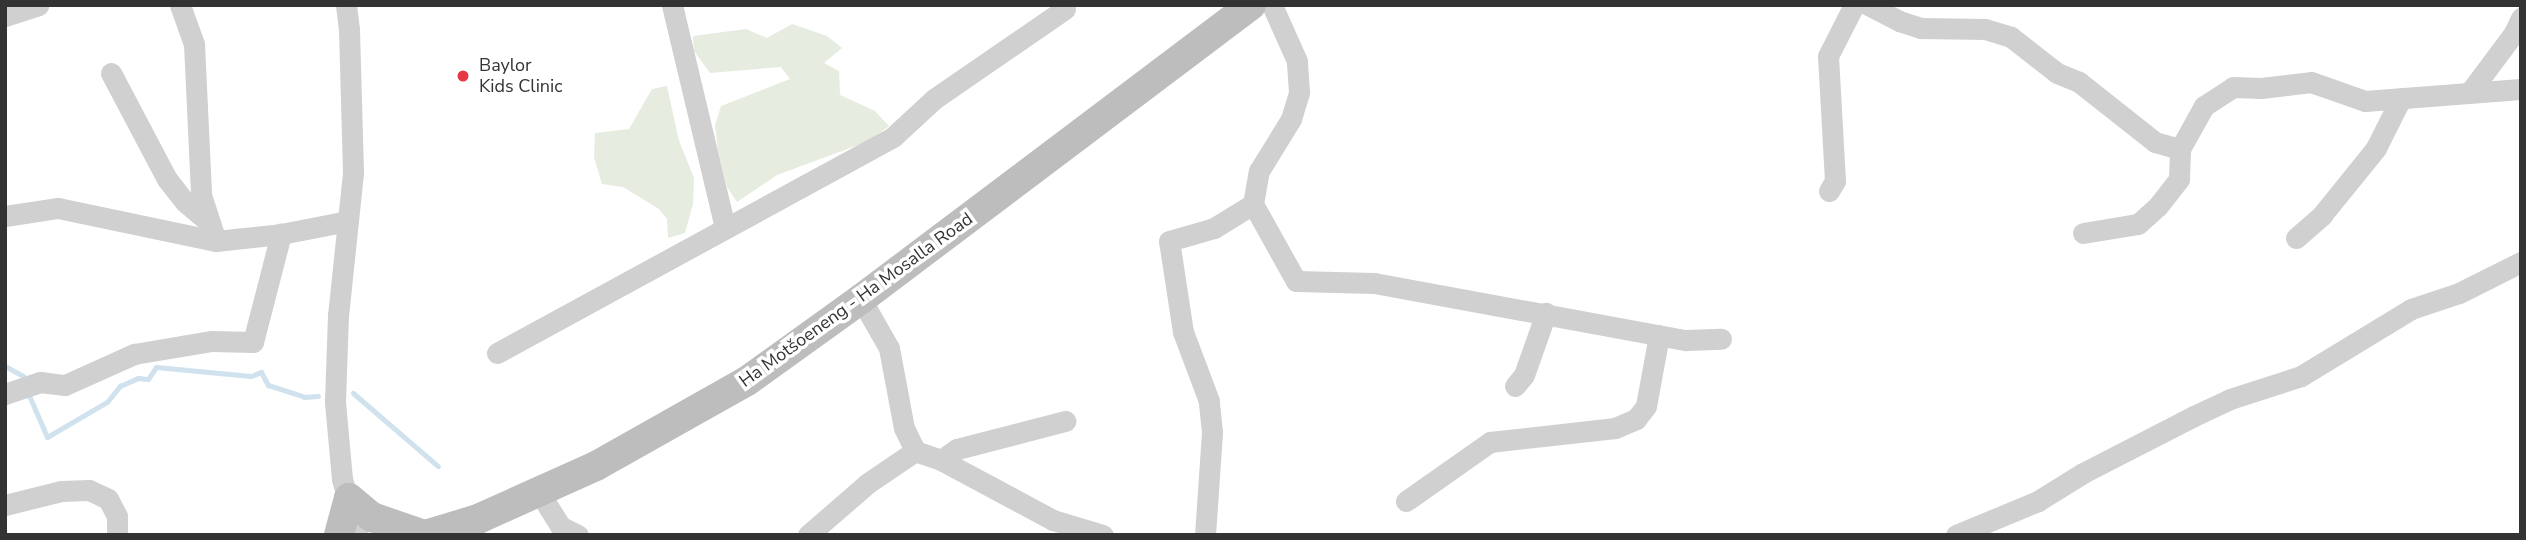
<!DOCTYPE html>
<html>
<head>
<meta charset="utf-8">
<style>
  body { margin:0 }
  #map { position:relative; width:2526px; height:540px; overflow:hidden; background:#fff; font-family:"Nunito Sans",sans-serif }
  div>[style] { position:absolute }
  .green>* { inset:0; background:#e6ecdf }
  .stream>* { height:5px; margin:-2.5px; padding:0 2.5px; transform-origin:2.5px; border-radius:2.5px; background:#cfe2ee }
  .street>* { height:21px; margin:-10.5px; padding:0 10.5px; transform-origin:10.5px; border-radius:10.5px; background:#d0d0d0 }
  .secondary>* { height:30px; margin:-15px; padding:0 15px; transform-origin:15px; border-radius:15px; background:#bdbdbd }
  .dots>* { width:19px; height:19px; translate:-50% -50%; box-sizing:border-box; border:4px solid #fff; border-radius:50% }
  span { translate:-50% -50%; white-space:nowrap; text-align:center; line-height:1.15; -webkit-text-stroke:7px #fff; paint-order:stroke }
  .poi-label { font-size:18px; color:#333 }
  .left { translate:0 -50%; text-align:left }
  .street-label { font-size:18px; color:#333 }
  .frame { position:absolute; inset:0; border:7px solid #333; pointer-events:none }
</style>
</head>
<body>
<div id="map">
  <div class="green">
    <div style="clip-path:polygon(792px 24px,827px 36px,842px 48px,824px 63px,839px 71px,840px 95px,875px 111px,889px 126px,869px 141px,777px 175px,737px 202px,727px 187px,718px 150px,715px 125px,721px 106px,790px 79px,781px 67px,710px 73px,694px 51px,693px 36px,746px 29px,767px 38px)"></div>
    <div style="clip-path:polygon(667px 86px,679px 141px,694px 178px,693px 204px,685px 233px,668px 238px,667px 219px,659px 209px,623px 187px,602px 184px,594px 157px,595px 133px,629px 129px,652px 89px)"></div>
  </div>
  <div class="stream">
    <div style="left:5px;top:366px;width:21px;rotate:29deg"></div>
    <div style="left:23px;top:376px;width:7px;rotate:74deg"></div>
    <div style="left:28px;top:393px;width:48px;rotate:66.6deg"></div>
    <div style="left:47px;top:437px;width:69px;rotate:-30.3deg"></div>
    <div style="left:107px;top:402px;width:21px;rotate:-51deg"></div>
    <div style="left:120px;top:386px;width:20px;rotate:-24deg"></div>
    <div style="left:138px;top:378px;width:10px;rotate:6deg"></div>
    <div style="left:148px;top:379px;width:14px;rotate:-56deg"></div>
    <div style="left:156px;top:367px;width:95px;rotate:5.4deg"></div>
    <div style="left:251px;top:376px;width:11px;rotate:-22deg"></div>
    <div style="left:261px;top:372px;width:15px;rotate:62deg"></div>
    <div style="left:268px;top:385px;width:38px;rotate:18deg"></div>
    <div style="left:304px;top:397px;width:14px;rotate:-4deg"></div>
    <div style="left:353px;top:393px;width:112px;rotate:40.7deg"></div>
  </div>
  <div class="street">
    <div style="left:180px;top:5px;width:41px;rotate:70.3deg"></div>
    <div style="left:194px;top:44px;width:151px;rotate:87.3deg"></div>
    <div style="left:201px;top:195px;width:48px;rotate:71.9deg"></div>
    <div style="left:346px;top:5px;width:24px;rotate:83deg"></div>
    <div style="left:349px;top:29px;width:144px;rotate:88.4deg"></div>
    <div style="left:353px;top:173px;width:143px;rotate:96deg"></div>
    <div style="left:338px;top:315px;width:87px;rotate:92deg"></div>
    <div style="left:335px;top:402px;width:77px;rotate:84.8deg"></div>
    <div style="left:342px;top:479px;width:58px;rotate:74.1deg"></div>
    <div style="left:672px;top:5px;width:229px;rotate:76.6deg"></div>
    <div style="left:1868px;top:5px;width:35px;rotate:27deg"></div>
    <div style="left:1899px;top:21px;width:23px;rotate:18deg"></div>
    <div style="left:1921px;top:28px;width:64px;rotate:0.9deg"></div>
    <div style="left:1985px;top:29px;width:27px;rotate:17deg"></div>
    <div style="left:2011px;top:37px;width:58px;rotate:38deg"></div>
    <div style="left:2057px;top:73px;width:24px;rotate:22deg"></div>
    <div style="left:2079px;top:82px;width:97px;rotate:38.3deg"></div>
    <div style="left:2155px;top:142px;width:26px;rotate:16deg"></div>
    <div style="left:2180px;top:149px;width:49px;rotate:-60.8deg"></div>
    <div style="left:2204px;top:106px;width:35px;rotate:-33deg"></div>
    <div style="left:2233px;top:87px;width:28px;rotate:2deg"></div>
    <div style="left:2261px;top:88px;width:50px;rotate:-6.8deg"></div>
    <div style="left:2311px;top:82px;width:57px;rotate:19.4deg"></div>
    <div style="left:2365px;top:101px;width:156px;rotate:-4.4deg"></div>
    <div style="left:5px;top:16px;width:35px;rotate:-18deg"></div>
    <div style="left:111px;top:73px;width:120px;rotate:62.2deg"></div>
    <div style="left:167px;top:179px;width:29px;rotate:52deg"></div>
    <div style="left:185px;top:202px;width:31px;rotate:40deg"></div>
    <div style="left:2470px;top:92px;width:74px;rotate:-53.3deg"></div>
    <div style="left:2514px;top:33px;width:17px;rotate:-65deg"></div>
    <div style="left:1829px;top:191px;width:12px;rotate:-59deg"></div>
    <div style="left:1835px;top:181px;width:125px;rotate:-93.2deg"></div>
    <div style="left:1828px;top:56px;width:57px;rotate:-63deg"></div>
    <div style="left:1253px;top:204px;width:34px;rotate:-80deg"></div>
    <div style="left:1259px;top:171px;width:61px;rotate:-58.4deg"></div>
    <div style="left:1291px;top:119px;width:28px;rotate:-73deg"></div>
    <div style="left:1299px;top:92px;width:31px;rotate:-94deg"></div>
    <div style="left:1297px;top:61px;width:61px;rotate:-114.1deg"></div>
    <div style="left:5px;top:216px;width:54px;rotate:-8.6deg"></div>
    <div style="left:58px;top:208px;width:161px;rotate:11.8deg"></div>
    <div style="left:216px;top:241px;width:65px;rotate:-6.1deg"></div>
    <div style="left:281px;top:234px;width:68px;rotate:-11deg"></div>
    <div style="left:2083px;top:233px;width:56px;rotate:-9.3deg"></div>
    <div style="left:2138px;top:224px;width:27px;rotate:-42deg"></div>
    <div style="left:2158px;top:206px;width:34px;rotate:-52deg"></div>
    <div style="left:2179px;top:179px;width:30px;rotate:-88deg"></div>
    <div style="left:2296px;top:238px;width:35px;rotate:-41deg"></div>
    <div style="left:2322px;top:215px;width:86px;rotate:-51.1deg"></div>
    <div style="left:2376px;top:148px;width:56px;rotate:-63.4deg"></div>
    <div style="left:861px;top:299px;width:56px;rotate:60.3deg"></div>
    <div style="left:889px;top:348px;width:81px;rotate:79.4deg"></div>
    <div style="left:904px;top:428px;width:25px;rotate:64deg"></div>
    <div style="left:915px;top:451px;width:28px;rotate:19deg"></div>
    <div style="left:941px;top:460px;width:127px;rotate:28.2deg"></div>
    <div style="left:1053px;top:520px;width:52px;rotate:16.7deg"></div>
    <div style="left:497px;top:353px;width:451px;rotate:-28.6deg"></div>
    <div style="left:893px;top:137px;width:56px;rotate:-42.8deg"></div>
    <div style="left:934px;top:99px;width:159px;rotate:-34.5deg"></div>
    <div style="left:1515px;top:386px;width:14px;rotate:-51deg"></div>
    <div style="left:1524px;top:375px;width:66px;rotate:-70.5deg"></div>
    <div style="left:5px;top:394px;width:37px;rotate:-19deg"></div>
    <div style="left:40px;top:382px;width:25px;rotate:7deg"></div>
    <div style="left:65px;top:385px;width:76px;rotate:-24.2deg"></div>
    <div style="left:134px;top:354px;width:79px;rotate:-9.5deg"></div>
    <div style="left:212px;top:341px;width:41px;rotate:1.4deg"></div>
    <div style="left:253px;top:342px;width:112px;rotate:-75.5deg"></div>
    <div style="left:941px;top:460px;width:19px;rotate:-35deg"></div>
    <div style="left:957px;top:449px;width:112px;rotate:-14.5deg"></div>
    <div style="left:539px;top:492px;width:40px;rotate:58deg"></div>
    <div style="left:560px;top:526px;width:20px;rotate:27deg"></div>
    <div style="left:1406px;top:501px;width:103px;rotate:-35.1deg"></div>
    <div style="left:1490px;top:442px;width:126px;rotate:-6.4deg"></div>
    <div style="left:1615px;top:428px;width:23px;rotate:-23deg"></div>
    <div style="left:1636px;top:419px;width:16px;rotate:-52deg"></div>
    <div style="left:1646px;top:406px;width:72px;rotate:-79.6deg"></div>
    <div style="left:5px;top:505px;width:58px;rotate:-14deg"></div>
    <div style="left:61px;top:491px;width:28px;rotate:-2deg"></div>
    <div style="left:89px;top:490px;width:21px;rotate:25deg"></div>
    <div style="left:108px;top:499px;width:19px;rotate:62deg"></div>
    <div style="left:117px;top:516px;width:19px;rotate:90deg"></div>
    <div style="left:808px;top:535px;width:79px;rotate:-40.9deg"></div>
    <div style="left:868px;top:483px;width:57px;rotate:-34.2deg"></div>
    <div style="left:1205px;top:535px;width:103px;rotate:-86.1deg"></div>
    <div style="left:1212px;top:432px;width:31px;rotate:-96deg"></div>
    <div style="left:1209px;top:401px;width:74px;rotate:-110.6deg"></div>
    <div style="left:1183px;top:332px;width:92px;rotate:-98.7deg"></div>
    <div style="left:1169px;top:241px;width:47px;rotate:-16.1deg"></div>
    <div style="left:1214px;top:228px;width:46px;rotate:-31.6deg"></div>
    <div style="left:1253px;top:204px;width:88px;rotate:60.8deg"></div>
    <div style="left:1296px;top:281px;width:78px;rotate:1.5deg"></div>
    <div style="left:1374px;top:283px;width:317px;rotate:10.4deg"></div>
    <div style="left:1686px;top:340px;width:35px;rotate:-2deg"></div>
    <div style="left:1956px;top:535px;width:89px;rotate:-22.5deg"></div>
    <div style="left:2038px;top:501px;width:53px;rotate:-31.9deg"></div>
    <div style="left:2083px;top:473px;width:125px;rotate:-27.2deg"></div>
    <div style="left:2194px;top:416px;width:40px;rotate:-25deg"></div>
    <div style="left:2230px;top:399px;width:75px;rotate:-17.9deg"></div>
    <div style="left:2301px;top:376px;width:129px;rotate:-31.3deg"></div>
    <div style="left:2411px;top:309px;width:51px;rotate:-18.4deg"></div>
    <div style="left:2459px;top:293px;width:69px;rotate:-26.6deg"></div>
  </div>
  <div class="secondary">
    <div style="left:349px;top:498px;width:30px;rotate:40deg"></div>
    <div style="left:372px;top:517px;width:55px;rotate:19.1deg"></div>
    <div style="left:339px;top:535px;width:38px;rotate:-75deg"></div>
    <div style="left:425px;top:535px;width:55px;rotate:-16.8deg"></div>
    <div style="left:478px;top:519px;width:129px;rotate:-24.2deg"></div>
    <div style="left:596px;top:466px;width:173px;rotate:-29.4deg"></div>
    <div style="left:747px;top:381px;width:140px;rotate:-35.7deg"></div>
    <div style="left:861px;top:299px;width:488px;rotate:-37deg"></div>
  </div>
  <div class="dots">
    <div style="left:463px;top:76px;background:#e63946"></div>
  </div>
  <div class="poi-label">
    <span class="left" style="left:479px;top:76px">Baylor<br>Kids Clinic</span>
  </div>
  <div class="street-label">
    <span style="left:856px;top:300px;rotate:-36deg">Ha Motšoeneng - Ha Mosalla Road</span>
  </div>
  <div class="frame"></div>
</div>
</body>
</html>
